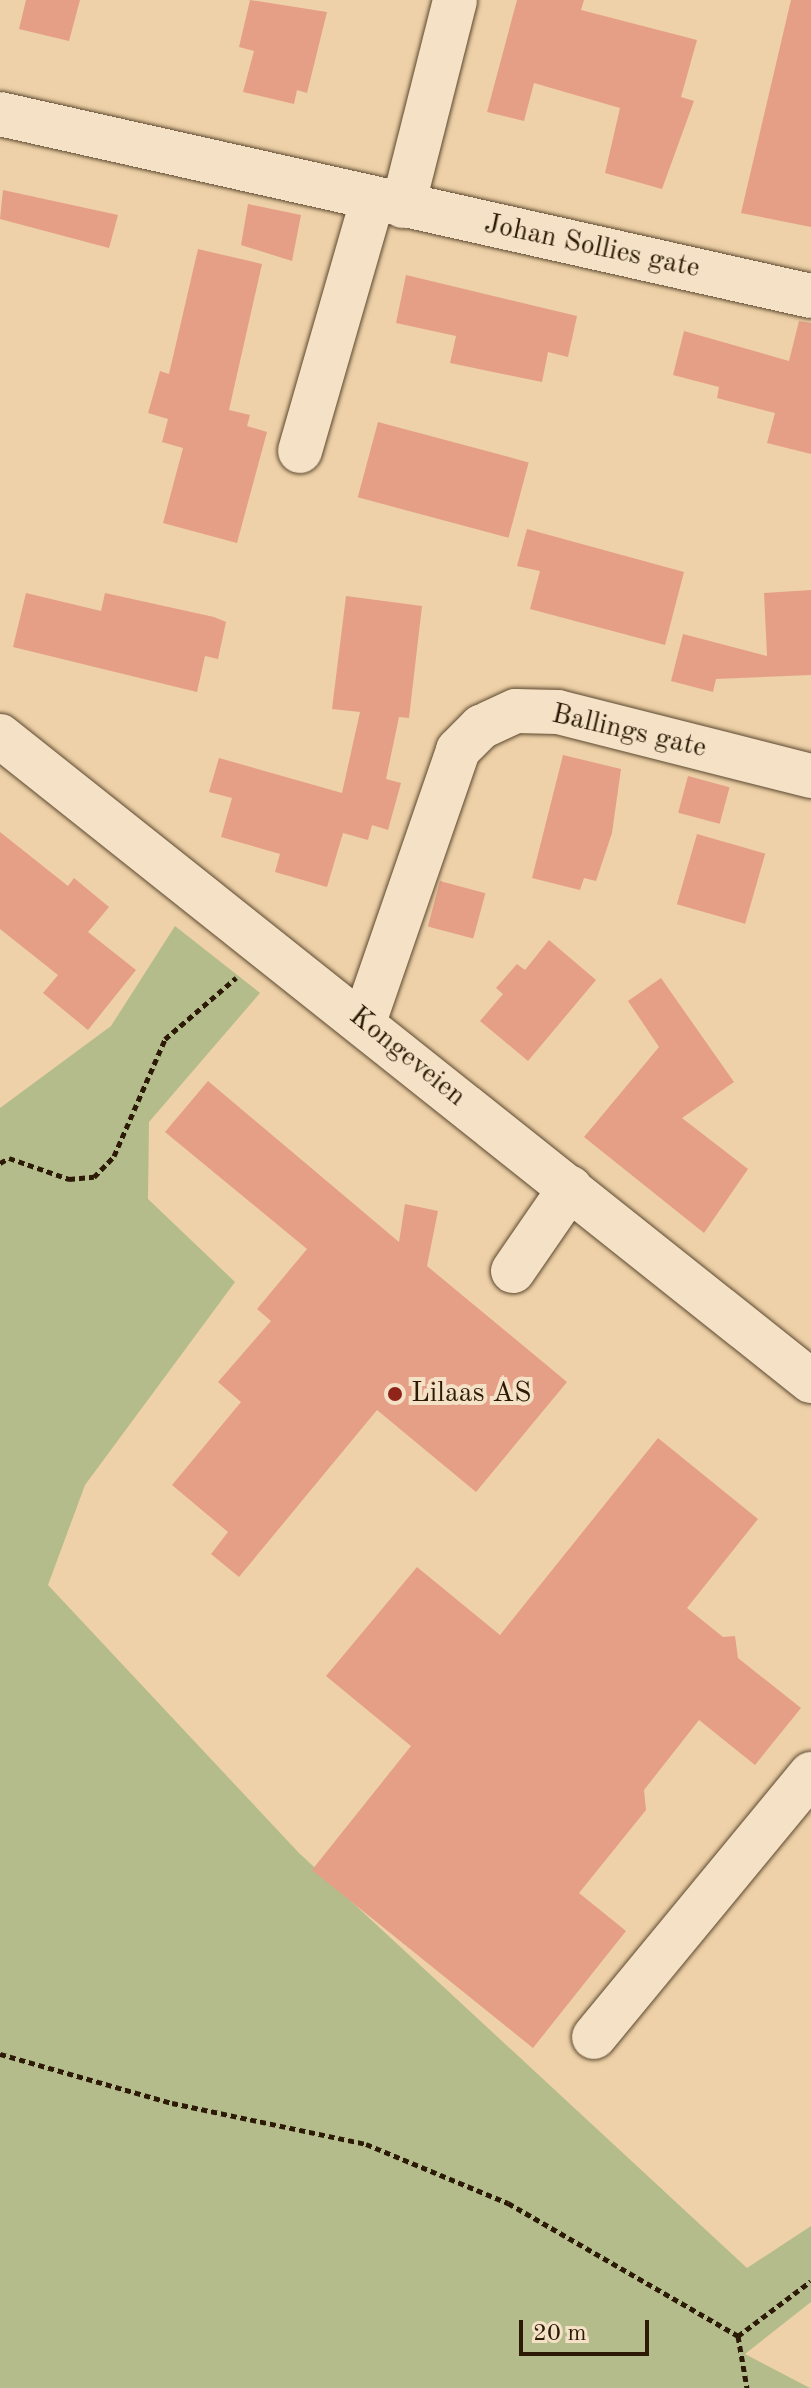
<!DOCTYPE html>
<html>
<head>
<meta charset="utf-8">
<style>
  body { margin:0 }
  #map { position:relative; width:811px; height:2388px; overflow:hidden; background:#eed1a8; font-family:"Old Standard TT",serif }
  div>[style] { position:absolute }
  .green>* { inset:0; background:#b5bc8b }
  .building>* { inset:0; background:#e59f87; transform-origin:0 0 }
  .path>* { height:5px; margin-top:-2.5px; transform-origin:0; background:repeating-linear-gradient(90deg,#2c1a07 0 6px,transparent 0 10px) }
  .roads { filter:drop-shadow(0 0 2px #5c482f) drop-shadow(0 0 2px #5c482f) }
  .minor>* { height:44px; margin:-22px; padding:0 22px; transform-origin:22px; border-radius:22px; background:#f4e1c6 }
  .dots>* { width:22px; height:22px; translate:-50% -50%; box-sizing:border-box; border:4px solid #f4e1c6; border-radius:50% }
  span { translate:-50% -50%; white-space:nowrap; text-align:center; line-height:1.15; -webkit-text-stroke:8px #f4e1c6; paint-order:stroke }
  .street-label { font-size:28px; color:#2c1a07 }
  .poi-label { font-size:28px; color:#2c1a07 }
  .left { translate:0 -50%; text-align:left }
  .scale { position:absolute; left:519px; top:2320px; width:130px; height:36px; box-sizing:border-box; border:4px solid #2c1a07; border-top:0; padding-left:10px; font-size:24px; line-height:28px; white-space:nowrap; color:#2c1a07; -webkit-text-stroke:6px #f4e1c6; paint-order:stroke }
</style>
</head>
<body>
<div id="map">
  <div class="green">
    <div style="clip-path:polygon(175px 926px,260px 993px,149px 1122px,148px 1199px,235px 1282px,85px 1485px,48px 1585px,299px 1853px,747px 2268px,811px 2226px,811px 2302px,745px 2354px,810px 2388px,0 2388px,0 1108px,111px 1026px)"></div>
  </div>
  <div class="building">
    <div style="clip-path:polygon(26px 0,80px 0,69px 41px,19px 29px)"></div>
    <div style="clip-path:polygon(250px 0,327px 12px,307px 93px,297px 90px,294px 104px,243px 92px,254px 51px,239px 47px)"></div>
    <div style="clip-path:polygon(517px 0,584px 0,581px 10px,697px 40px,681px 97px,694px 101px,662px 189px,605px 173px,620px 108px,534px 83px,524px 121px,487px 112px)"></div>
    <div style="clip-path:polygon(791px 0,811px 0,811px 227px,741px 213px)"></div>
    <div style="clip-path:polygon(3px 190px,118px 215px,109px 248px,0 219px)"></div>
    <div style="clip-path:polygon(248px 204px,301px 215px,292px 261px,241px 245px)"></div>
    <div style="clip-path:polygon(198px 249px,262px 264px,229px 410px,250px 415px,247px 426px,267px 432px,237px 543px,163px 523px,183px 448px,162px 442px,168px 419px,148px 413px,160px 371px,169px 374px)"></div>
    <div style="clip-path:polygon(406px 275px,577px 316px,568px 357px,548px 352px,542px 382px,450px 363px,456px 336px,396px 323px)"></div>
    <div style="clip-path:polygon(799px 321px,811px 323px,811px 454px,767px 443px,775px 413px,717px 398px,719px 387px,673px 375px,684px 331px,789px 361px)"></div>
    <div style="left:378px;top:422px;width:156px;height:78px;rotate:15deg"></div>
    <div style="clip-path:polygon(527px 529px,684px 572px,665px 645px,530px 609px,540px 571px,517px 566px)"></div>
    <div style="clip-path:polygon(811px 590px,811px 675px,716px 679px,713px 692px,671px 681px,683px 634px,767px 656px,764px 593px)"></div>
    <div style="clip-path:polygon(26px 593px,101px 611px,105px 593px,214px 617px,226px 622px,218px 659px,205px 656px,197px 692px,13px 647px)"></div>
    <div style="clip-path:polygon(346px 596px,422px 606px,409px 718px,399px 717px,386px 779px,401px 783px,388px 830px,372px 825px,368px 840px,343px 833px,327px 887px,275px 872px,280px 854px,221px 837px,232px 798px,209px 792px,219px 758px,342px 793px,360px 712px,332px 709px)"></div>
    <div style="clip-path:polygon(563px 755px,621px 769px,612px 833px,596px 881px,584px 878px,580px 890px,532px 878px)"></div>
    <div style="left:688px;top:776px;width:43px;height:38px;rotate:15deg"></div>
    <div style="clip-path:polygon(0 832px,68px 886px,74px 878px,109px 907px,88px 932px,136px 970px,88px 1030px,43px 993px,58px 975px,0 929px)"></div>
    <div style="left:697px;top:834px;width:71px;height:73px;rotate:16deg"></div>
    <div style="left:440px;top:881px;width:47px;height:47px;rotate:15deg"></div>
    <div style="clip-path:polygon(549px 940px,596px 980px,528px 1061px,480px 1021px,503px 994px,496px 988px,517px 964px,525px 970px)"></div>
    <div style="clip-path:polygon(661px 978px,734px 1082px,682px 1118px,748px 1169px,704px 1233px,584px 1137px,659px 1047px,628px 1001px)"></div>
    <div style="clip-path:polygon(208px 1081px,399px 1242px,405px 1204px,438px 1211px,427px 1266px,567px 1382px,476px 1492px,377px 1410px,239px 1577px,211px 1554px,228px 1532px,172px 1485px,241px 1402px,218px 1382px,271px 1321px,257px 1309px,307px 1249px,165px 1132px)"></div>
    <div style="clip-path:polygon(658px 1438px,758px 1519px,687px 1608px,723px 1637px,735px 1636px,738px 1658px,801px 1708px,755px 1765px,699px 1720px,644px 1790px,646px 1810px,579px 1893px,626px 1931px,533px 2048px,312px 1870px,411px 1746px,326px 1676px,417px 1567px,500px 1635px)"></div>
  </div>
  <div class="path">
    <div style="left:0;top:1163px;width:10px;rotate:-29deg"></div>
    <div style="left:9px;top:1158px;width:64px;rotate:19.3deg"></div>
    <div style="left:69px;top:1179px;width:25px;rotate:-5deg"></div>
    <div style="left:94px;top:1177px;width:29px;rotate:-46deg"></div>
    <div style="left:114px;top:1156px;width:128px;rotate:-66.4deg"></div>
    <div style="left:165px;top:1039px;width:94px;rotate:-40.7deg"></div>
    <div style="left:0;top:2054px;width:179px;rotate:15.9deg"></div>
    <div style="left:172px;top:2103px;width:198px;rotate:11.9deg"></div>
    <div style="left:366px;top:2144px;width:154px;rotate:22.6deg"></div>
    <div style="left:508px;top:2203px;width:266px;rotate:30deg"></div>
    <div style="left:738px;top:2336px;width:53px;rotate:80.2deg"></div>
    <div style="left:738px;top:2336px;width:91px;rotate:-37deg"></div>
  </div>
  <div class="roads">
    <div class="minor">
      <div style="left:0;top:114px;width:831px;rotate:12.65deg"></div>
      <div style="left:403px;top:206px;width:212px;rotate:-75.8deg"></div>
      <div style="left:300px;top:451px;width:263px;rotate:-73.9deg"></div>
      <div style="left:0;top:736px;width:1036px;rotate:38.5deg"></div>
      <div style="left:364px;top:1022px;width:288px;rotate:-70.9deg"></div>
      <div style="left:458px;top:750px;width:33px;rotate:-45deg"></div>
      <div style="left:481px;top:727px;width:38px;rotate:-25deg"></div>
      <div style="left:516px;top:711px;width:42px;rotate:1.4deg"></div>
      <div style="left:558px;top:712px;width:261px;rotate:14.2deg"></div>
      <div style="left:513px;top:1271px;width:101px;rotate:-55.5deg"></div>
      <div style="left:594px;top:2037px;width:341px;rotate:-50.5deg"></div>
    </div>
  </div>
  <div class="dots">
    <div style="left:395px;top:1394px;background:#8f2418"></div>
  </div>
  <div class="street-label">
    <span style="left:592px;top:247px;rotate:12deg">Johan Sollies gate</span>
    <span style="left:629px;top:732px;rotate:13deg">Ballings gate</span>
    <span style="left:407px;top:1057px;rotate:39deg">Kongeveien</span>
  </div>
  <div class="poi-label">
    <span class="left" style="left:411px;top:1394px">Lilaas AS</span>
  </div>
  <div class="scale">20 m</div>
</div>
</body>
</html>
